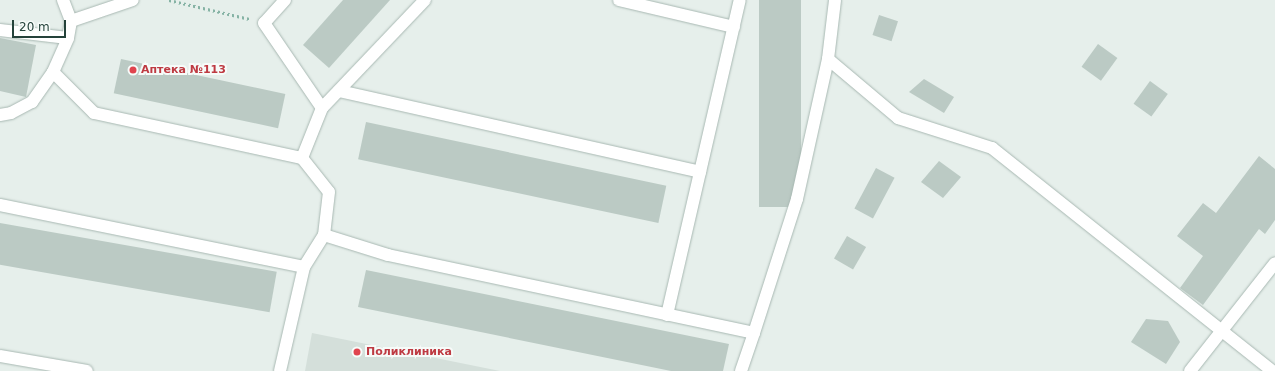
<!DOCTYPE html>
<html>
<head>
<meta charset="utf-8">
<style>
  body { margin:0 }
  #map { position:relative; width:1275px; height:371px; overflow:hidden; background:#e6efeb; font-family:"DejaVu Sans",sans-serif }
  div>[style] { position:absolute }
  .built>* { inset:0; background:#d4dfda }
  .building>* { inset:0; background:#bbcac4; transform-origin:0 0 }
  .path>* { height:2.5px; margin-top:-1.25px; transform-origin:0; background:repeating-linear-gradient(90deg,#86b3a5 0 2px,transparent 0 5px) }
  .roads { filter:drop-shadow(0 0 1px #a8b8b2) drop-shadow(0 0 1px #a8b8b2) }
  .minor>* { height:12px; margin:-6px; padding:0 6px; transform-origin:6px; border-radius:6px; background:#fff }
  .dots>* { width:11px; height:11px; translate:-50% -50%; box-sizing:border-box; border:2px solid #f7fbf9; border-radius:50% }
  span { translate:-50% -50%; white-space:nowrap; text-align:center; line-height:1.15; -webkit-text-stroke:4px #f7fbf9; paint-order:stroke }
  .health-label { font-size:11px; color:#be3a42; font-weight:700 }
  .left { translate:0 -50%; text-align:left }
  .scale { position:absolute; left:12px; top:20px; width:54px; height:18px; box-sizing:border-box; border:2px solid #24423a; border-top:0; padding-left:5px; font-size:12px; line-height:14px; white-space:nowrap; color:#24423a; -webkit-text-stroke:3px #f7fbf9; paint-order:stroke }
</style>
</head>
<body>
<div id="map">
  <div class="built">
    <div style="clip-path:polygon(312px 333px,500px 371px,305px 371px)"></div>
  </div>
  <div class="building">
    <div style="clip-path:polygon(343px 0,390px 0,329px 68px,303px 45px)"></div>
    <div style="left:759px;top:0;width:42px;height:207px"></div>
    <div style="left:879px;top:15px;width:20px;height:21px;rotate:18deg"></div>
    <div style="clip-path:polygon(0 38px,36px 45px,26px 97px,0 91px)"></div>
    <div style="left:1098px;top:44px;width:24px;height:28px;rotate:36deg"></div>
    <div style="left:121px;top:59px;width:168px;height:35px;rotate:12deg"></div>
    <div style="clip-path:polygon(924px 79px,954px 97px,944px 113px,909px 92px)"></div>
    <div style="left:1150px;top:81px;width:22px;height:28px;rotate:36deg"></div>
    <div style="left:366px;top:122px;width:307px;height:38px;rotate:12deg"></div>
    <div style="clip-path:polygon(1259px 156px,1275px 169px,1275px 220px,1265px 234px,1259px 229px,1203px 305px,1180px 288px,1203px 256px,1177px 236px,1203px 203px,1216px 213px)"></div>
    <div style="clip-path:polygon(939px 161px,961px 177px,943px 198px,921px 182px)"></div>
    <div style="left:876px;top:168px;width:21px;height:46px;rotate:28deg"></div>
    <div style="left:0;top:223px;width:281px;height:41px;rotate:10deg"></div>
    <div style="left:847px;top:236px;width:22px;height:26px;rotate:30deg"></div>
    <div style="clip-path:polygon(366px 270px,729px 344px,723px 371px,671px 371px,358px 307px)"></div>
    <div style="clip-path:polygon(1146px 319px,1168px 321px,1180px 342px,1166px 364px,1131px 342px)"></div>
  </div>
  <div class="path">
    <div style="left:169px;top:0;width:83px;rotate:13.2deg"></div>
  </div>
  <div class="roads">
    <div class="minor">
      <div style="left:63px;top:0;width:22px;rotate:69deg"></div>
      <div style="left:285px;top:0;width:31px;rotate:132deg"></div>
      <div style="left:264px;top:23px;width:103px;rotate:55.7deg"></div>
      <div style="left:322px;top:108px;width:54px;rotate:111.8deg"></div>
      <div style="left:619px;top:0;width:118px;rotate:13.2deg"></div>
      <div style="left:0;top:30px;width:68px;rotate:6.7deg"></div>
      <div style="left:828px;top:59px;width:92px;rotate:40.1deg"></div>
      <div style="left:898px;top:118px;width:99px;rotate:17.7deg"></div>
      <div style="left:992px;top:148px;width:358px;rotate:38.5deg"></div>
      <div style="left:53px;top:72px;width:58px;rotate:45deg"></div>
      <div style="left:94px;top:113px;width:213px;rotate:12.2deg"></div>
      <div style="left:302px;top:158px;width:43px;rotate:51.5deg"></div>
      <div style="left:329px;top:192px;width:43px;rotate:96.6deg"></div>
      <div style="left:339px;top:91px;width:370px;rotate:12.6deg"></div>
      <div style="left:322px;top:108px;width:149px;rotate:-46.4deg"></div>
      <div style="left:0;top:115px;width:11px;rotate:-10deg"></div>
      <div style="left:11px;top:113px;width:24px;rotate:-28deg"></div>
      <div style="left:32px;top:102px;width:37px;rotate:-55deg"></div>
      <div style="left:53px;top:72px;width:37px;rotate:-66deg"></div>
      <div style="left:68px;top:38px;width:17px;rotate:-80deg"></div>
      <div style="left:71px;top:21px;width:65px;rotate:-18.7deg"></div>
      <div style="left:0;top:205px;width:310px;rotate:11.5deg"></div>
      <div style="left:304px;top:267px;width:38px;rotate:-58deg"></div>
      <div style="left:324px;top:235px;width:67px;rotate:17.4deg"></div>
      <div style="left:388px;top:255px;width:374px;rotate:12deg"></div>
      <div style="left:754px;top:333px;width:141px;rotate:-72.2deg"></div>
      <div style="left:797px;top:199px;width:143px;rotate:-77.5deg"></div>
      <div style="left:828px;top:59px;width:59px;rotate:-83.2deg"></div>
      <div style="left:667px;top:315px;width:323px;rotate:-77deg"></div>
      <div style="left:0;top:356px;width:88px;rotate:9.8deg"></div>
      <div style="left:280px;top:371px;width:107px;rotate:-77deg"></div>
      <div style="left:741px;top:371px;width:40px;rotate:-71.1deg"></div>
      <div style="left:1190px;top:371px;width:137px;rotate:-51.8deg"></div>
    </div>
  </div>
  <div class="dots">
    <div style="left:133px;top:70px;background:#e0444e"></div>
    <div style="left:357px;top:352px;background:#e0444e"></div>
  </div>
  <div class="health-label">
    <span class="left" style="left:141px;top:70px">Аптека №113</span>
    <span class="left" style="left:366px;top:352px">Поликлиника</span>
  </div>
  <div class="scale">20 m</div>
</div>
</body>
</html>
